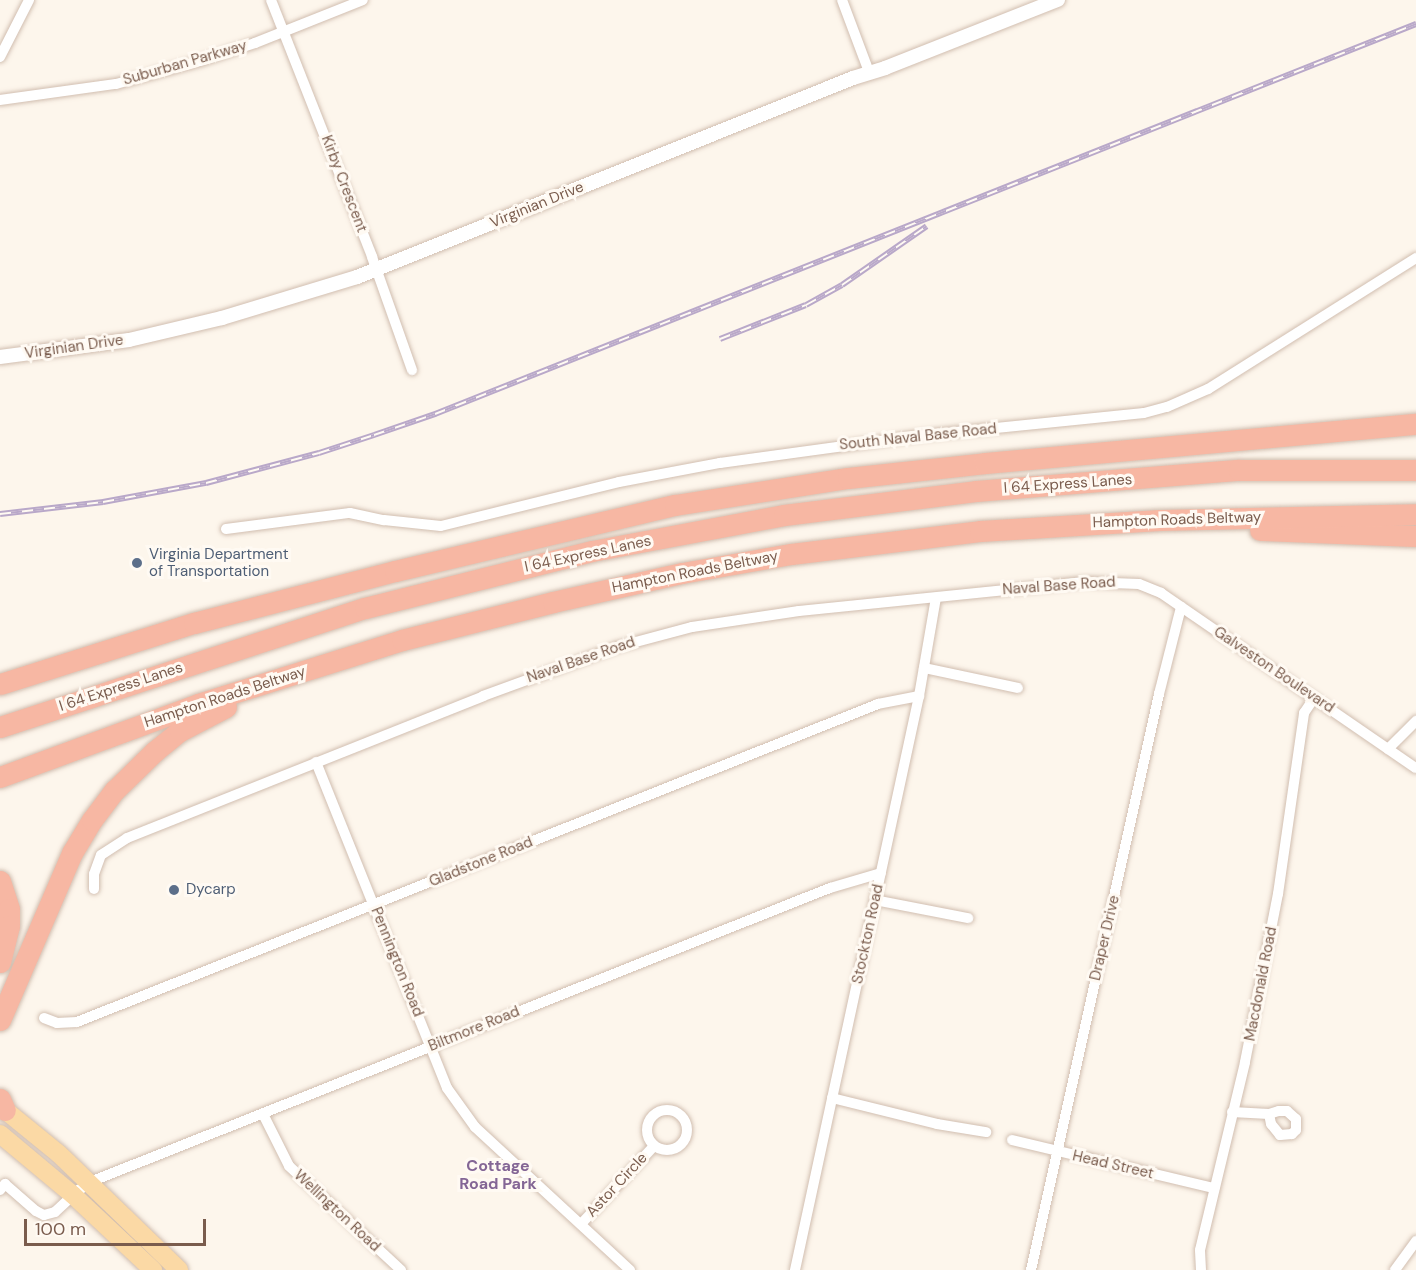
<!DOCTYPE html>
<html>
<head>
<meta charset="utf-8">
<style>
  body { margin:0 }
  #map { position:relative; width:1416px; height:1270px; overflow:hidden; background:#fdf6ec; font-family:"DM Sans",sans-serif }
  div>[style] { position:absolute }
  .roads { filter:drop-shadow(0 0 2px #d1beb0) drop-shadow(0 0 2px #d1beb0) }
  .minor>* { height:10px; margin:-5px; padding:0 5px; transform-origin:5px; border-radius:5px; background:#fff }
  .minor>.ring { margin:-5px; padding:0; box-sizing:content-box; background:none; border:10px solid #fff; border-radius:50% }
  .tertiary>* { height:14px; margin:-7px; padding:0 7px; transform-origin:7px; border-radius:7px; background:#fff }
  .primary>* { height:18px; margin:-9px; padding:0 9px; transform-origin:9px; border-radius:9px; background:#fbd9a5 }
  .motorway>* { height:21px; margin:-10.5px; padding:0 10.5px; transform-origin:10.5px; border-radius:10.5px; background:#f7b7a3 }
  .rail>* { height:6px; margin-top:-3px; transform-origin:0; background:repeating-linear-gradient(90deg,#fffaf3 0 11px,#b9a8c9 0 22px); box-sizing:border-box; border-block:2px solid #b9a8c9 }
  .dots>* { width:16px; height:16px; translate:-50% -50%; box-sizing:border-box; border:3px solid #fffaf3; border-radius:50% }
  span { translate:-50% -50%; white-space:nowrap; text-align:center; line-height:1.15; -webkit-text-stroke:6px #fffaf3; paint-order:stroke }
  .street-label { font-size:15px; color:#7a5c4d }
  .service-label { font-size:15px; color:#4e5e75 }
  .left { translate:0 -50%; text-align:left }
  .neighbourhood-label { font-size:16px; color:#846695; font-weight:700 }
  .scale { position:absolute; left:24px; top:1219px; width:182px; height:27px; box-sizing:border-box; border:3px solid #7a5c4d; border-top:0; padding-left:8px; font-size:18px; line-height:21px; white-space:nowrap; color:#7a5c4d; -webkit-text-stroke:4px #fffaf3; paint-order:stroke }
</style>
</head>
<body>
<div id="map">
  <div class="roads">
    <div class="minor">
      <div style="left:271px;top:0;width:276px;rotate:68.5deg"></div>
      <div style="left:372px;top:257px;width:120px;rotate:70.5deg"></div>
      <div style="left:842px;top:0;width:77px;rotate:69.4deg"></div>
      <div style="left:0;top:57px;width:64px;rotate:-63deg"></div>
      <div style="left:0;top:100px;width:117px;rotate:-7.9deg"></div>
      <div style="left:116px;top:84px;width:87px;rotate:-15.3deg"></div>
      <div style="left:200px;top:61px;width:58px;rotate:-18.1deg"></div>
      <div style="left:255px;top:43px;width:116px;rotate:-21.7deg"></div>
      <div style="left:226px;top:529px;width:125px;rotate:-7.4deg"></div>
      <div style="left:350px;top:513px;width:35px;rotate:12deg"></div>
      <div style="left:384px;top:520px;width:57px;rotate:6deg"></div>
      <div style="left:441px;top:526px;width:183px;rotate:-13.9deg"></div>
      <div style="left:619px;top:482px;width:103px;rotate:-10.7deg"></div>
      <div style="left:720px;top:463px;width:199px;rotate:-7.8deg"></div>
      <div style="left:917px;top:436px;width:228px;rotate:-5.8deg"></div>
      <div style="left:1144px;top:413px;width:24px;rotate:-15deg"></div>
      <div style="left:1167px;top:407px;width:45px;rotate:-23.7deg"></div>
      <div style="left:1208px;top:389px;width:246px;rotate:-32.2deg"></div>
      <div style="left:924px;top:668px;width:96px;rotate:12deg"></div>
      <div style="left:1388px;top:749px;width:40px;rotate:-45deg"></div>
      <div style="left:316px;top:762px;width:351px;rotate:68.1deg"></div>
      <div style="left:447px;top:1088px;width:48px;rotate:54.3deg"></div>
      <div style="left:475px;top:1127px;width:211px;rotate:42.7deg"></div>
      <div style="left:94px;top:889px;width:15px;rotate:-90deg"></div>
      <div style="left:94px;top:874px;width:20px;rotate:-70deg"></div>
      <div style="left:101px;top:855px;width:31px;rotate:-33deg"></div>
      <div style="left:127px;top:838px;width:383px;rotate:-21.7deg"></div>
      <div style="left:483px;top:696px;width:143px;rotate:-20.1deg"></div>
      <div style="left:617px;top:647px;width:78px;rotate:-14.9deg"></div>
      <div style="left:692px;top:627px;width:108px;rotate:-8.5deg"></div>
      <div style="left:799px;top:611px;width:287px;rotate:-5.8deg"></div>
      <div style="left:1085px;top:582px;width:54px;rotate:2.1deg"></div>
      <div style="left:1139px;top:584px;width:24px;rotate:22deg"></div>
      <div style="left:1161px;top:593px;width:309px;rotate:34.5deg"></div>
      <div style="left:875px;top:900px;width:95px;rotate:11deg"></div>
      <div style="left:44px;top:1018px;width:14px;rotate:21deg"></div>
      <div style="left:57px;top:1023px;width:20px;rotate:-3deg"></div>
      <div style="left:77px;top:1022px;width:862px;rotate:-21.65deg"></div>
      <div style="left:878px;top:704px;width:42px;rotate:-11deg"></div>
      <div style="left:832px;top:1098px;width:108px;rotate:13.9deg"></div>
      <div style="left:937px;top:1124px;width:50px;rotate:9.3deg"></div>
      <div class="ring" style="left:647px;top:1110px;width:30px;height:30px"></div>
      <div style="left:1279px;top:1111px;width:8px"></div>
      <div style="left:1287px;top:1111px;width:12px;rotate:42deg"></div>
      <div style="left:1296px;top:1119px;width:11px;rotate:90deg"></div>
      <div style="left:1296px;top:1130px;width:6px;rotate:135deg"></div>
      <div style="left:1292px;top:1134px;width:12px;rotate:175deg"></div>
      <div style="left:1280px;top:1135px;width:14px;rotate:-129deg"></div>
      <div style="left:1271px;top:1124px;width:10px;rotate:-101deg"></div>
      <div style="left:1269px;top:1114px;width:10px;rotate:-17deg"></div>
      <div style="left:1232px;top:1112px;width:37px;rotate:3deg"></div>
      <div style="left:263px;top:1114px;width:58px;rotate:63.4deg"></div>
      <div style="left:289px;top:1166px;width:153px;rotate:42.9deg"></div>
      <div style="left:1012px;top:1140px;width:208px;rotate:13.4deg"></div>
      <div style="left:0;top:1190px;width:8px;rotate:-50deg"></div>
      <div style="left:5px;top:1184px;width:41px;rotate:41.1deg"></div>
      <div style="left:36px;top:1211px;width:9px;rotate:27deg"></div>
      <div style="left:44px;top:1215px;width:11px;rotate:-15deg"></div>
      <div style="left:55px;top:1212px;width:33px;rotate:-43deg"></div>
      <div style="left:79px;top:1190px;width:19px;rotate:-32deg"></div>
      <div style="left:95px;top:1180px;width:791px;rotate:-21.67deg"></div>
      <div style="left:830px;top:888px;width:53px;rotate:-16.4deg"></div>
      <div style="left:581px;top:1224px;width:107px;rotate:-46.9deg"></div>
      <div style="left:795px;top:1270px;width:587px;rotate:-77.81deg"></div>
      <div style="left:919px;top:696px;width:99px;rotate:-80.2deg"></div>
      <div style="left:1031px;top:1270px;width:590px;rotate:-77.47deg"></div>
      <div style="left:1159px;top:694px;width:90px;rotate:-75.8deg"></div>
      <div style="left:1201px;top:1270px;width:20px;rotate:-93deg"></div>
      <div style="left:1200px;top:1250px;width:193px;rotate:-76.5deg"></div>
      <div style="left:1245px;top:1062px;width:171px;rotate:-78.9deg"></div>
      <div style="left:1278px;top:894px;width:183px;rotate:-81.8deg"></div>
      <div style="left:1304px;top:713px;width:18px;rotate:-56deg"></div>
      <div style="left:1395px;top:1270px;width:36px;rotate:-54deg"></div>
    </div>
    <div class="tertiary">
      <div style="left:0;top:357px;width:130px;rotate:-7.5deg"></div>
      <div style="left:129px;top:340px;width:96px;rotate:-13.3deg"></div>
      <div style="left:222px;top:318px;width:141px;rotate:-16.9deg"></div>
      <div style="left:357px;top:277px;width:534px;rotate:-21.86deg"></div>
      <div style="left:853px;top:78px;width:34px;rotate:-17deg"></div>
      <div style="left:885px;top:68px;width:186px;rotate:-21.5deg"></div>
    </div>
    <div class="primary">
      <div style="left:0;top:1106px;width:76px;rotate:39.1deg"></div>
      <div style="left:59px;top:1154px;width:167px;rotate:44deg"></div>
      <div style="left:0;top:1134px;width:95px;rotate:39.9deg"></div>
      <div style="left:73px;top:1195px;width:110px;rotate:43.2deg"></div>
    </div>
    <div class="motorway">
      <div style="left:1260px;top:530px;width:156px;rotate:2.2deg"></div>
      <div style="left:0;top:684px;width:203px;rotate:-17.5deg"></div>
      <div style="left:194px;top:623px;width:208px;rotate:-14.5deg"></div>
      <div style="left:395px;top:571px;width:288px;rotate:-13.3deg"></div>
      <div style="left:675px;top:505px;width:175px;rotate:-8.9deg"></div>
      <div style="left:848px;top:478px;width:138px;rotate:-6.2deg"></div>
      <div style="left:985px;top:463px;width:433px;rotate:-5.2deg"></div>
      <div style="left:0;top:727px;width:384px;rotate:-18.1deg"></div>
      <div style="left:365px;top:608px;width:234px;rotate:-14.1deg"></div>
      <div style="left:592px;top:551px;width:195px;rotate:-10.6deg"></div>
      <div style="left:784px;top:515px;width:193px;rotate:-7.1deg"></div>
      <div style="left:976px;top:491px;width:264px;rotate:-4.6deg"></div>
      <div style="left:1239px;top:470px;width:177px"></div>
      <div style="left:0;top:777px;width:211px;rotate:-20.2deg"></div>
      <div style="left:198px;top:704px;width:214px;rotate:-17.4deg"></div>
      <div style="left:402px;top:640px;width:156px;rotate:-14.1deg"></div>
      <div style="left:553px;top:602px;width:132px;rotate:-12.7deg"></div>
      <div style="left:682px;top:573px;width:111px;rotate:-9.9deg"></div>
      <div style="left:791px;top:554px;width:190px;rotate:-6.9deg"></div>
      <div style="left:980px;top:531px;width:180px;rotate:-3.5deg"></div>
      <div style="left:1160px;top:520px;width:256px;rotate:-1.3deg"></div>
      <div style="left:0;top:881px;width:29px;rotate:72deg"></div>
      <div style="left:9px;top:909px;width:17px;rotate:90deg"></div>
      <div style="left:9px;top:926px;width:37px;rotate:104deg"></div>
      <div style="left:0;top:1020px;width:182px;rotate:-66.7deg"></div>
      <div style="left:72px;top:853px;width:39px;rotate:-59deg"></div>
      <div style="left:92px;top:820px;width:38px;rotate:-53deg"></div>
      <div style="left:115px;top:790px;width:56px;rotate:-44.3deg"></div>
      <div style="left:155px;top:751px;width:32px;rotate:-39deg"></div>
      <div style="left:180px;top:731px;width:52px;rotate:-27.6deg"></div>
      <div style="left:0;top:1099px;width:12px;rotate:66deg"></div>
    </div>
  </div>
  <div class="rail">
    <div style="left:720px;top:339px;width:92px;rotate:-21.6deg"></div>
    <div style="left:806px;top:305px;width:41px;rotate:-29.1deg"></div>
    <div style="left:842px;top:285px;width:103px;rotate:-34.8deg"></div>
    <div style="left:0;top:514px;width:104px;rotate:-6.6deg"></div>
    <div style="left:103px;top:502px;width:105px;rotate:-10.5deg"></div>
    <div style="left:206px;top:483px;width:117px;rotate:-14.9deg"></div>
    <div style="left:319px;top:453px;width:58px;rotate:-18.1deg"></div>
    <div style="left:374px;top:435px;width:65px;rotate:-19deg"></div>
    <div style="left:435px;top:414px;width:1056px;rotate:-21.68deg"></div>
  </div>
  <div class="dots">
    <div style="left:137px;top:563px;background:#5c6f8a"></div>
    <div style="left:174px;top:890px;background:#5c6f8a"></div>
  </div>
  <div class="street-label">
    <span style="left:185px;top:63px;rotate:-16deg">Suburban Parkway</span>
    <span style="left:344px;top:184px;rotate:69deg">Kirby Crescent</span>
    <span style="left:537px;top:205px;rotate:-22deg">Virginian Drive</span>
    <span style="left:74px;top:347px;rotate:-8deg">Virginian Drive</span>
    <span style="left:918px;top:437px;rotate:-6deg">South Naval Base Road</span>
    <span style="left:1068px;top:484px;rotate:-4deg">I 64 Express Lanes</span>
    <span style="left:1177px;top:520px;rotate:-2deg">Hampton Roads Beltway</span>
    <span style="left:588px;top:554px;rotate:-12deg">I 64 Express Lanes</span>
    <span style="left:695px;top:572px;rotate:-11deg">Hampton Roads Beltway</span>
    <span style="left:1059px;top:586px;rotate:-4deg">Naval Base Road</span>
    <span style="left:581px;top:660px;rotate:-19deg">Naval Base Road</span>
    <span style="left:1274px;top:670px;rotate:34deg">Galveston Boulevard</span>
    <span style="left:121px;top:687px;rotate:-18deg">I 64 Express Lanes</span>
    <span style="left:225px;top:697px;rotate:-18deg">Hampton Roads Beltway</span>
    <span style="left:481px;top:862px;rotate:-22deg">Gladstone Road</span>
    <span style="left:868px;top:934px;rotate:-78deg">Stockton Road</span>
    <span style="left:1105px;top:938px;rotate:-77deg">Draper Drive</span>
    <span style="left:397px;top:962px;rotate:68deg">Pennington Road</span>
    <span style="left:1261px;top:984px;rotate:-79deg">Macdonald Road</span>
    <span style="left:474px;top:1029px;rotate:-22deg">Biltmore Road</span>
    <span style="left:1113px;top:1165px;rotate:13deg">Head Street</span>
    <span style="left:617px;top:1185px;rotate:-47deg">Astor Circle</span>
    <span style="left:337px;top:1211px;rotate:43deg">Wellington Road</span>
  </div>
  <div class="service-label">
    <span class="left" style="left:149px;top:563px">Virginia Department<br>of Transportation</span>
    <span class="left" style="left:186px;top:890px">Dycarp</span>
  </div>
  <div class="neighbourhood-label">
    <span style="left:498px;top:1175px">Cottage<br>Road Park</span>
  </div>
  <div class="scale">100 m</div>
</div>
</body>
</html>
